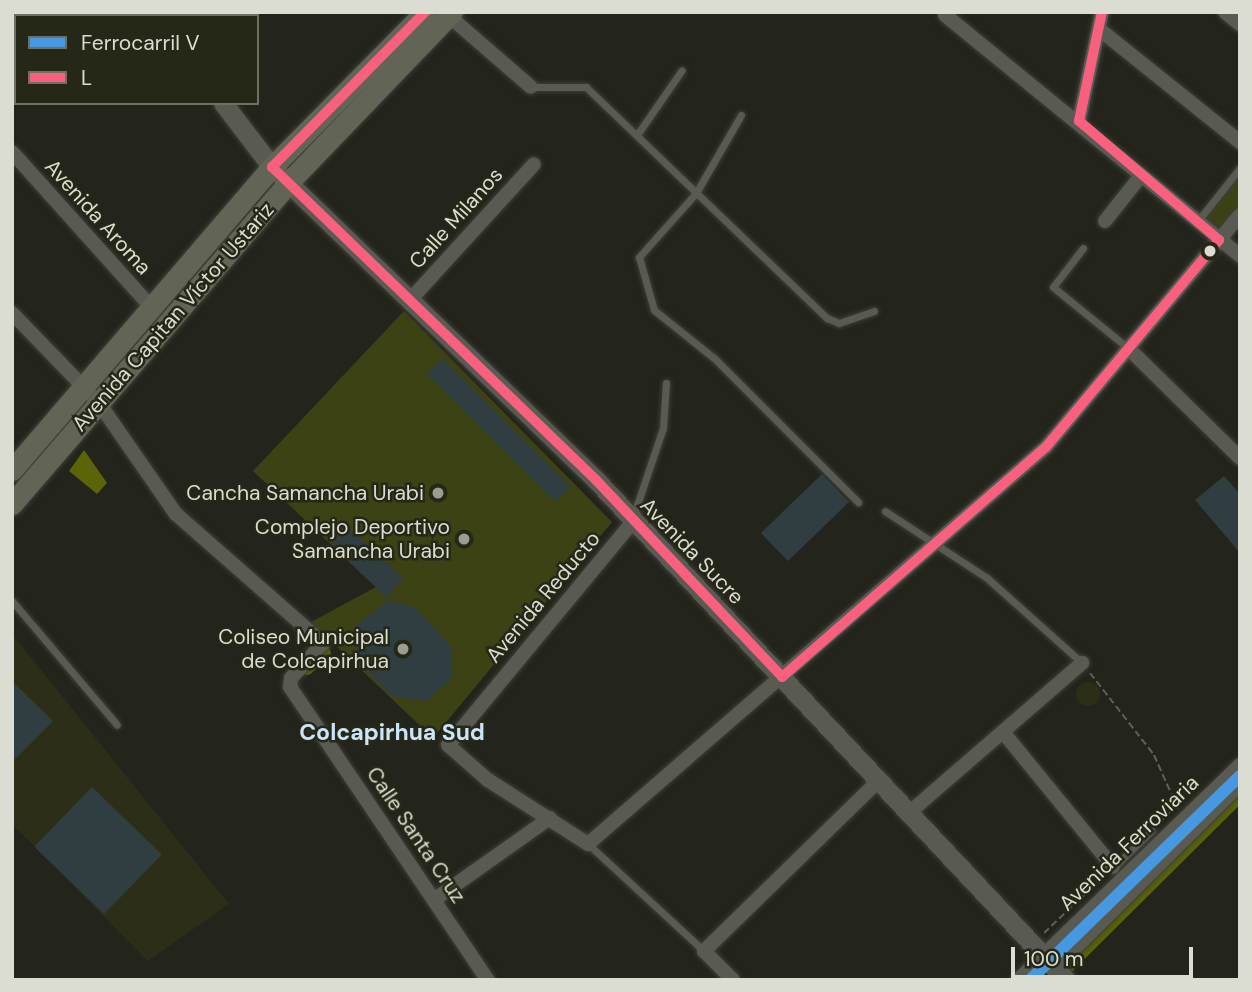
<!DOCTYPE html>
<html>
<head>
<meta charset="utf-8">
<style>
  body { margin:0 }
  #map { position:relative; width:1252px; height:992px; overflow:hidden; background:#23241b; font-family:"DM Sans",sans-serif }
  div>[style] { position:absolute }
  .built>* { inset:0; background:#2c2e18 }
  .round { border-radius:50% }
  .green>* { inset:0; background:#3d4215 }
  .water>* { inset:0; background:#5b6406 }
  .canal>* { height:12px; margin:-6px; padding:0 6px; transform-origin:6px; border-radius:6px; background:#5b6406 }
  .building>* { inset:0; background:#313e41; transform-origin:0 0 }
  .path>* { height:2px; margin-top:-1px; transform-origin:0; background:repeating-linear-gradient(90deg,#5f605a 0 7px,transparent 0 10.5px) }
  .roads { filter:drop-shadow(0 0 2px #3d3f38) drop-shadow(0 0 2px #3d3f38) }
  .lane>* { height:7px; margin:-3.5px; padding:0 3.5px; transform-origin:3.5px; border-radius:3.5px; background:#595b53 }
  .street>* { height:14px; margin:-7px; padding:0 7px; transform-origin:7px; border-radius:7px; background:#595b53 }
  .secondary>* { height:19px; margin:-9.5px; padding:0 9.5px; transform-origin:9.5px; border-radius:9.5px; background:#595a51 }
  .primary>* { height:21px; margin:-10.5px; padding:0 10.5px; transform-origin:10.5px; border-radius:10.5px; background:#626456 }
  .bus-1>* { height:10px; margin:-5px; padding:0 5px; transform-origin:5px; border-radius:5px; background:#f8607d }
  .rail-1>* { height:12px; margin:-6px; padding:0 6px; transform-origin:6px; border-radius:6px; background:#4699e1 }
  .dots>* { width:19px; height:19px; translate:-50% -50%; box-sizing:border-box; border:4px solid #262817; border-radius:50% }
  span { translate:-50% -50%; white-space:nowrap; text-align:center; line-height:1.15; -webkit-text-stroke:5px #262817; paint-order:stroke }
  .street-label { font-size:21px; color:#dbddd2 }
  .poi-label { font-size:21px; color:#dbddd2 }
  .right { translate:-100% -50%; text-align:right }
  .neighbourhood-label { font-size:23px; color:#cae4f9; font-weight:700 }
  .frame { position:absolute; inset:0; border:14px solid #dbddd2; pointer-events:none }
  .legend { position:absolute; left:14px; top:14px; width:245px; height:91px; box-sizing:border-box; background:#262817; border:2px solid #6e7062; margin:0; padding:9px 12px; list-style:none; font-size:21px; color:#dbddd2 }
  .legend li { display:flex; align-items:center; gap:14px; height:35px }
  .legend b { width:35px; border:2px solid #6e7062 }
  .scale { position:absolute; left:1011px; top:947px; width:182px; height:32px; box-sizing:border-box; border:4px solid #dbddd2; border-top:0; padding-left:9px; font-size:21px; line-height:24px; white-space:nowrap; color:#dbddd2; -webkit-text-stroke:5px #262817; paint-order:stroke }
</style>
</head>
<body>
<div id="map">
  <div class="built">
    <div style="clip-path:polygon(12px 634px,229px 904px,148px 961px,12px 824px)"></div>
    <div class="round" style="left:1076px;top:682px;width:24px;height:24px"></div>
  </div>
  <div class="green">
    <div style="clip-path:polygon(1240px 172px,1240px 206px,1217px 235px,1200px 222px)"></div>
    <div style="clip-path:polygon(404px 311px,612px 522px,433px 738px,311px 622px,376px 587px,253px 471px)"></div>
  </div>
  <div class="water">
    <div style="clip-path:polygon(84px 450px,107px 483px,97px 494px,69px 471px)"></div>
  </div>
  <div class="canal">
    <div style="left:307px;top:669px;width:24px;rotate:-42deg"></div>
    <div style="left:1068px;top:967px;width:243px;rotate:-44.8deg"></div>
  </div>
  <div class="building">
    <div style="left:442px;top:358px;width:182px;height:22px;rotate:45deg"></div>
    <div style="left:822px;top:474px;width:39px;height:85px;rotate:46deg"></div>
    <div style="clip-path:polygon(1224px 476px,1240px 494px,1240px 553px,1195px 500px)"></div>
    <div style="left:348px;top:527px;width:76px;height:25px;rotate:43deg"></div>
    <div style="clip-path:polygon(389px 600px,415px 608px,451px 646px,451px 679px,426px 701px,393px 697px,356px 660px,356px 625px)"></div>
    <div style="clip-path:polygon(12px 681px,53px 721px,12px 762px)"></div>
    <div style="left:92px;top:787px;width:97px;height:83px;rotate:44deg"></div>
  </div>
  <div class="path">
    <div style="left:1090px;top:673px;width:104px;rotate:52deg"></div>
    <div style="left:1154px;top:755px;width:59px;rotate:66deg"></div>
    <div style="left:1159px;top:823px;width:23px;rotate:-45deg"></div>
    <div style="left:1044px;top:933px;width:81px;rotate:-43.5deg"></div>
  </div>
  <div class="roads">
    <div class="lane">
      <div style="left:531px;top:87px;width:55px"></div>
      <div style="left:586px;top:87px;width:334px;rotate:43.8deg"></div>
      <div style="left:827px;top:318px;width:13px;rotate:23deg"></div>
      <div style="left:839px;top:323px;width:37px;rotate:-19deg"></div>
      <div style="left:741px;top:115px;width:90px;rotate:120deg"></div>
      <div style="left:696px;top:193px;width:86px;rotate:131.7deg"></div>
      <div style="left:639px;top:257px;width:55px;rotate:74.2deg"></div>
      <div style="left:654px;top:310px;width:77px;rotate:38.7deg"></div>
      <div style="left:714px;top:358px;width:204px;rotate:45deg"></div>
      <div style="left:639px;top:132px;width:75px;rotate:-55.3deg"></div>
      <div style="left:1197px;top:222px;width:69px;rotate:-51.5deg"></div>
      <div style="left:1083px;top:248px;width:49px;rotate:127.6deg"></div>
      <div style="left:1053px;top:287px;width:97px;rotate:39.1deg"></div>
      <div style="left:885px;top:511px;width:122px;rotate:33.3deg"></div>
      <div style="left:987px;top:578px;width:127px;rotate:41.8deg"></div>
      <div style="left:633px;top:517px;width:94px;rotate:-71.4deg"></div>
      <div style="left:663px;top:428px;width:45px;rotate:-86.2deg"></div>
      <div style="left:12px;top:601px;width:162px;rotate:49.7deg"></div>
      <div style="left:588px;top:844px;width:158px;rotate:42.7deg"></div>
      <div style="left:1114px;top:867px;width:52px;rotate:-44.2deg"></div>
    </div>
    <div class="street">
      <div style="left:1225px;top:12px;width:19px;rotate:39deg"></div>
      <div style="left:945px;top:15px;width:381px;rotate:39.2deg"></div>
      <div style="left:110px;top:16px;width:6px;rotate:-39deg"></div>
      <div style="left:449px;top:16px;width:108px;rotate:40.9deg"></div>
      <div style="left:1099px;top:29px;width:181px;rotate:38.7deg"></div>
      <div style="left:12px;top:94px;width:5px;rotate:-37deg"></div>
      <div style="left:1079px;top:121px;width:111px;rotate:-78.1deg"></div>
      <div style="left:12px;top:152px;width:211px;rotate:48.1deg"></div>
      <div style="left:1105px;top:221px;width:56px;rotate:-51.5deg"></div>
      <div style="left:409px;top:301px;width:185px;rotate:-47.6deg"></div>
      <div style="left:12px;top:313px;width:125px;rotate:46deg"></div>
      <div style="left:99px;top:403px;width:135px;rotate:55.3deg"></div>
      <div style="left:176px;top:514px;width:196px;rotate:41.3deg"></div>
      <div style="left:323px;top:643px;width:47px;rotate:132.4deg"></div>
      <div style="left:291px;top:678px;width:9px;rotate:96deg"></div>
      <div style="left:290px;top:687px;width:354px;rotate:56deg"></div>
      <div style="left:1130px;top:350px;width:154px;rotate:44.5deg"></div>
      <div style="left:631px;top:524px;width:287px;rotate:129.6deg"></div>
      <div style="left:448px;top:745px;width:53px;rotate:41.2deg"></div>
      <div style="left:488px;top:780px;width:119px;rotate:32.6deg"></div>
      <div style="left:588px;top:844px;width:606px;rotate:-40.92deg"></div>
      <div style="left:1046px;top:447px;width:302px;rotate:-50.1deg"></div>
      <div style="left:1003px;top:732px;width:174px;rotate:50.8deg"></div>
      <div style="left:910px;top:812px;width:228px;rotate:-40.9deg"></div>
      <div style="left:434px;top:900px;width:142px;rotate:-35.3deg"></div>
      <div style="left:1056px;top:967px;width:260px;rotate:-44.8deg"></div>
      <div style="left:733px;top:980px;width:41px;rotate:-135deg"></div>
      <div style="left:704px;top:951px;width:245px;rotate:-44.3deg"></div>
      <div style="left:1018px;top:980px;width:309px;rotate:-44.1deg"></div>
    </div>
    <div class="secondary">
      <div style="left:154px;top:12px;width:5px;rotate:53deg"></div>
      <div style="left:223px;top:103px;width:81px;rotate:52.6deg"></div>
      <div style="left:272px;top:167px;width:450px;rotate:44deg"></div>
      <div style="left:596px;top:480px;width:686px;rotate:46.77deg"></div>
    </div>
    <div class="primary">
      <div style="left:12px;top:470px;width:399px;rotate:-49.4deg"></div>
      <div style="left:272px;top:167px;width:218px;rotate:-45.4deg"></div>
      <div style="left:12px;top:504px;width:423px;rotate:-49.3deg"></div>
      <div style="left:288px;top:183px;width:237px;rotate:-46.2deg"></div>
    </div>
  </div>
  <div class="bus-1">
    <div style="left:425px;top:12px;width:218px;rotate:134.6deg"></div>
    <div style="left:272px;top:167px;width:450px;rotate:44deg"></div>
    <div style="left:596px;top:480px;width:271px;rotate:46.6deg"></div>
    <div style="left:782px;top:677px;width:350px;rotate:-41.1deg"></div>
    <div style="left:1046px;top:447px;width:270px;rotate:-50.1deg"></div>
    <div style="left:1219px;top:240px;width:184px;rotate:-139.6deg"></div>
    <div style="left:1079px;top:121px;width:111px;rotate:-78.1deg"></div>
  </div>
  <div class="rail-1">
    <div style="left:1030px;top:980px;width:293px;rotate:-44.2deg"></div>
  </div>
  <div class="dots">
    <div style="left:1210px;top:251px;background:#dbddd2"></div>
    <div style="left:438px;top:493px;background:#9b9c92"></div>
    <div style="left:464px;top:539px;background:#9b9c92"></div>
    <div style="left:403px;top:649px;background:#9b9c92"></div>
  </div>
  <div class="street-label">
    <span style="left:98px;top:217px;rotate:48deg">Avenida Aroma</span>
    <span style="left:456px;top:218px;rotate:-48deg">Calle Milanos</span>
    <span style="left:173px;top:317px;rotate:-49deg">Avenida Capitan Víctor Ustariz</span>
    <span style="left:692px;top:551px;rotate:46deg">Avenida Sucre</span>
    <span style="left:543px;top:597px;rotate:-50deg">Avenida Reducto</span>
    <span style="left:416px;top:835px;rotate:56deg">Calle Santa Cruz</span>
    <span style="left:1129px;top:843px;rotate:-44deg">Avenida Ferroviaria</span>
  </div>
  <div class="poi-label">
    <span class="right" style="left:424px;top:493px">Cancha Samancha Urabi</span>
    <span class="right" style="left:450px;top:539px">Complejo Deportivo<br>Samancha Urabi</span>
    <span class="right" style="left:389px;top:649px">Coliseo Municipal<br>de Colcapirhua</span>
  </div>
  <div class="neighbourhood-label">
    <span style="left:392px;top:732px">Colcapirhua Sud</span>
  </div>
  <div class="frame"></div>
  <ul class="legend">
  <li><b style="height:9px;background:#4699e1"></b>Ferrocarril V</li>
  <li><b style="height:9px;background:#f8607d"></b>L</li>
  </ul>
  <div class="scale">100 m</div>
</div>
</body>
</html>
